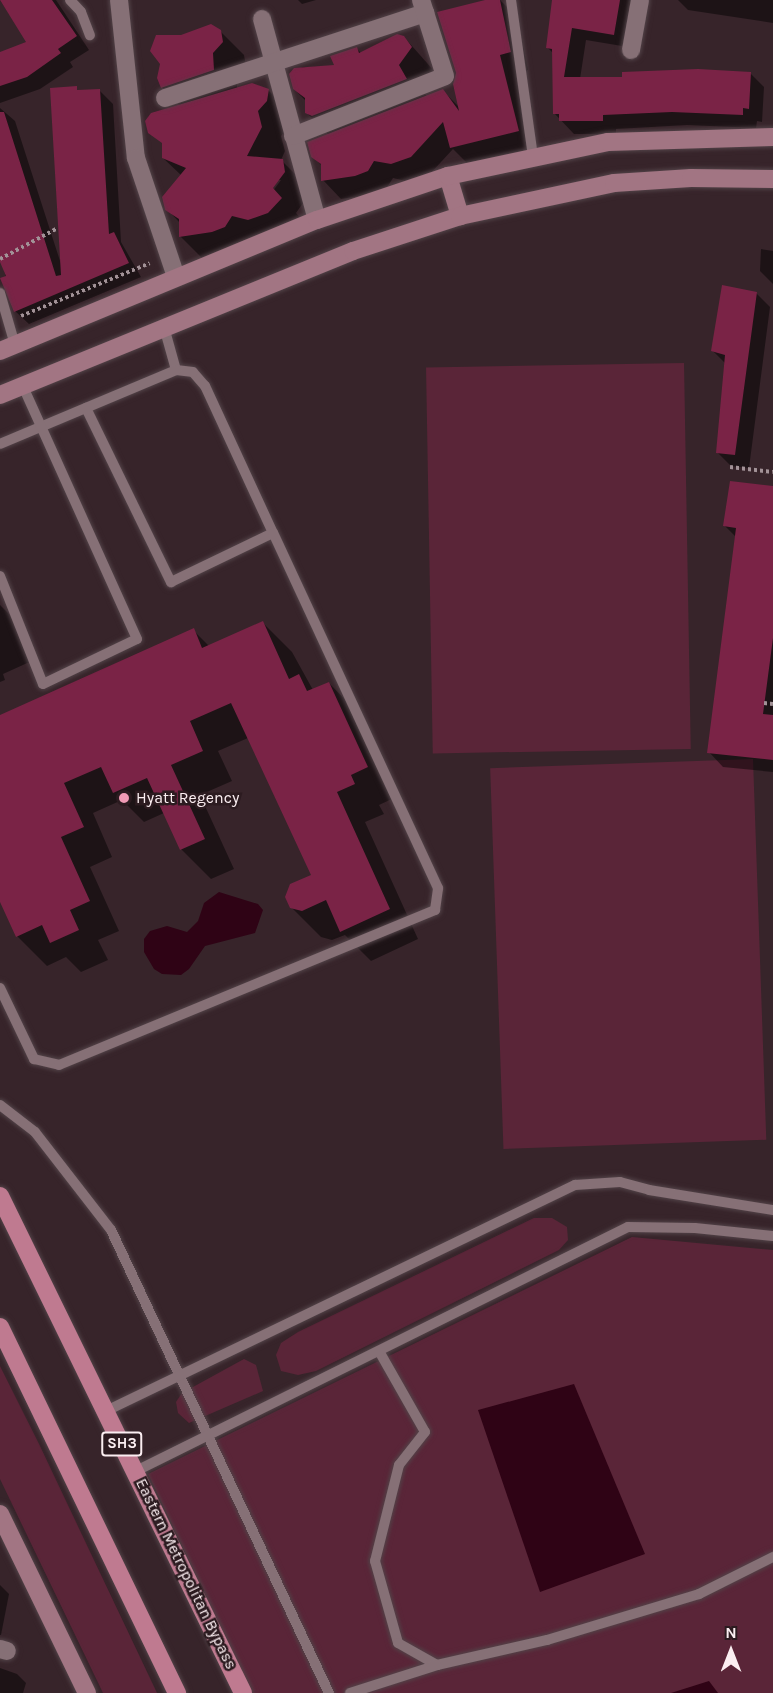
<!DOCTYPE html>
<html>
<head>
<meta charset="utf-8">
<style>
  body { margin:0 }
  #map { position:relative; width:773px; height:1693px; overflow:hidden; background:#37242a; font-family:Karla,sans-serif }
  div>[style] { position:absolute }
  .green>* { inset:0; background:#5a2538; transform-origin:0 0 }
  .water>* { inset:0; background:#2f0315 }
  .shadow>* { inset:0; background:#0007 }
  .building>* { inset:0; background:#7a2346 }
  .path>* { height:4px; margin-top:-2px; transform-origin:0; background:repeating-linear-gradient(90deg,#a29297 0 3px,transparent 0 6px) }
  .roads { filter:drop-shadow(0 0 2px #524348) drop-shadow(0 0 2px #524348) }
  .lane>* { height:10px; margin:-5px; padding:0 5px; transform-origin:5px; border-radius:5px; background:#867076 }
  .street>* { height:18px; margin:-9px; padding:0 9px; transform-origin:9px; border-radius:9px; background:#867076 }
  .secondary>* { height:18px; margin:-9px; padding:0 9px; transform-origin:9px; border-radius:9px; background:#a27583 }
  .primary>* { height:18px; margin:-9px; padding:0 9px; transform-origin:9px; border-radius:9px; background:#bf7a90 }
  .dots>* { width:16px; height:16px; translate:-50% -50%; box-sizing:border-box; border:3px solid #2c1b20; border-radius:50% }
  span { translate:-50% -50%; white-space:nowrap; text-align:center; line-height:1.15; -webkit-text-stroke:5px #2c1b20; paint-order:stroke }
  .shield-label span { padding:2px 4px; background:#2c1b20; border:2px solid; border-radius:4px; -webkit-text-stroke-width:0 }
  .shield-label { font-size:15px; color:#fbeef1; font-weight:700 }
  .poi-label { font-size:16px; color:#fbeef1 }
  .left { translate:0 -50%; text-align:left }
  .street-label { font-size:16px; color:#fbeef1 }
  .north { position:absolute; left:701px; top:1621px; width:60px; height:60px; -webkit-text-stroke:4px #2c1b20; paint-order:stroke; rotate:0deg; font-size:16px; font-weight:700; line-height:24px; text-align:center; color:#fbeef1 }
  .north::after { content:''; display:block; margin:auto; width:21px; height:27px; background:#fbeef1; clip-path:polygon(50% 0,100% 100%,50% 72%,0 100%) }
</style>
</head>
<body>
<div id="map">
  <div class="green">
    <div style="left:684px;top:363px;width:386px;height:258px;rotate:89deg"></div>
    <div style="left:753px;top:759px;width:381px;height:263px;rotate:88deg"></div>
    <div style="clip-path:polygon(534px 1218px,552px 1218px,567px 1227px,568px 1240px,559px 1250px,316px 1371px,298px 1375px,281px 1371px,276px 1355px,281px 1343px,298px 1332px)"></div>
    <div style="clip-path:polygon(632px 1237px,773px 1250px,773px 1693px,252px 1693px,148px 1474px)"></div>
    <div style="clip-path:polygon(244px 1359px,256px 1365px,263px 1391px,189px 1423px,178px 1413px,176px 1402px,182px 1393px)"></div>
    <div style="clip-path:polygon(0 1366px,39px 1444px,157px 1693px,103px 1693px,0 1479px)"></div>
  </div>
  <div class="water">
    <div style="clip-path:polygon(219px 892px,258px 904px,263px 910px,255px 933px,205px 946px,189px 969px,181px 975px,162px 974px,154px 969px,144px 952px,144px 939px,150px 931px,167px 926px,187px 932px,198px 921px,204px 903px)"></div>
    <div style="clip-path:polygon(574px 1384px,645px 1554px,540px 1592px,478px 1410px)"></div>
    <div style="clip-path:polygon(709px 1681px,718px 1693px,671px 1693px)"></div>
  </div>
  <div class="shadow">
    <div style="clip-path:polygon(0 0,56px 0,89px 50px,70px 62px,73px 67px,40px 89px,0 103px,0 53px,28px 43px)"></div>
    <div style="clip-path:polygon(298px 0,316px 0,302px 4px)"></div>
    <div style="clip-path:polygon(492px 0,500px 0,517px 17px,528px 70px,518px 73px,536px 149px,469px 165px,453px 149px,429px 175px,410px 182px,393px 178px,386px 189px,374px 194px,341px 199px,323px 180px,323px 167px,313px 156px,329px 135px,306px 112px,306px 101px,294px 89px,291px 75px,303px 67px,336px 67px,357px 49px,361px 53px,404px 37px,435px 72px,423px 90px,427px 97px,443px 91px,460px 108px)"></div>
    <div style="clip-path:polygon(553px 0,636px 0,628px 47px,586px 40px,580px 79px,750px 73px,764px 87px,762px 122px,757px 121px,756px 128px,687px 125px,616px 129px,616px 134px,574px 134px,555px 114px,554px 54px,547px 47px)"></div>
    <div style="clip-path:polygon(678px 0,773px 0,773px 23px,688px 10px)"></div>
    <div style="clip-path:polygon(evenodd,220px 31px,244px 55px,246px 66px,237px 77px,237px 89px,268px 90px,292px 114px,290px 126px,281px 136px,285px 151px,281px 160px,306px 185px,308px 196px,296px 213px,305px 223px,204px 260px,180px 236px,180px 223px,167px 209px,182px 176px,163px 158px,181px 106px,162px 87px,182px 36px,220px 31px,277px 180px,281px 180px,270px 195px,268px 193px,277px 180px)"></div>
    <div style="clip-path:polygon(51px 90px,99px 90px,113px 104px,121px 242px,141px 277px,29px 324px,15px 311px,0 255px,0 108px,15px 121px,61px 264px)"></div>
    <div style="clip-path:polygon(761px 249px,773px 251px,773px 284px,760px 271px)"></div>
    <div style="clip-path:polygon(756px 293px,770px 307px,749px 468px,731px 466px,718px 453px,725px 363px,712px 350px)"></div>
    <div style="clip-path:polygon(773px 488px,773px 772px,723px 767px,709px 752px,736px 537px,724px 525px)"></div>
    <div style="clip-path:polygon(0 605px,17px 622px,34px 660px,3px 674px,5px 680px,0 682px)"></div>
    <div style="clip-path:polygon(262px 622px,292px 652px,313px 690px,329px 683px,358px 713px,396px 797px,379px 805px,384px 814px,365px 822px,418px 939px,371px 961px,345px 935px,332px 940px,321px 937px,291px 907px,313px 876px,248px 738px,218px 751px,232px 781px,200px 795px,234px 869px,211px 879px,181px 849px,164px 813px,144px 822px,122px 800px,93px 813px,112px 857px,90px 867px,119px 931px,98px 940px,108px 960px,81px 972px,66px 957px,47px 966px,17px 936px,0 898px,0 716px,193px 630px,209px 646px)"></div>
    <div style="clip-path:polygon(0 1585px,9px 1594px,1px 1635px,0 1635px)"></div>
    <div style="clip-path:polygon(0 1668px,17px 1674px,26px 1683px,23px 1693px,0 1693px)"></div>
  </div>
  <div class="building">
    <div style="clip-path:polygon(0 0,52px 0,77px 36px,58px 49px,61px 53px,27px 77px,0 86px,0 52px,26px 42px)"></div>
    <div style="clip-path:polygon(485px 0,500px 0,511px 52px,500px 55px,519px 131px,450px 148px,443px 122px,411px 157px,391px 164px,374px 161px,368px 171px,355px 176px,321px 181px,321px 164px,311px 157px,307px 142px,443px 89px,459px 111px,453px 84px,456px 73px,437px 12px)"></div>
    <div style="clip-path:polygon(552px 0,620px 0,614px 35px,572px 28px,564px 77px,622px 77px,622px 72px,698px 69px,751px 72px,749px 109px,743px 108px,743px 115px,672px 112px,603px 115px,603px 121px,559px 121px,559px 114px,553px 114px,552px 49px,546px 48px)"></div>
    <div style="clip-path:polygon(211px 24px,221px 30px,223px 42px,213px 53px,214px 70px,161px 88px,157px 78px,160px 64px,150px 51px,156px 35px,181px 35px)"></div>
    <div style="clip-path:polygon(397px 34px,404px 36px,412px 47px,399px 65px,407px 79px,312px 116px,305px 113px,305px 98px,293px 89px,289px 74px,294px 68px,334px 65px,330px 56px,357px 47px,359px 53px)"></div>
    <div style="clip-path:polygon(252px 83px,269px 89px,267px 101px,258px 111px,262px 127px,247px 156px,283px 159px,285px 172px,273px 188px,282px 198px,268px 213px,248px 220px,232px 216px,225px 227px,212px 232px,179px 237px,179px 219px,165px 210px,162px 197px,186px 168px,162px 158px,162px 143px,148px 133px,145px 121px,151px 113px)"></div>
    <div style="clip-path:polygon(77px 86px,77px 90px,100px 89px,109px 234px,114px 232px,129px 263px,14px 312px,0 278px,6px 276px,0 262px,0 112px,4px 112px,56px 276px,61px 275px,50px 88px)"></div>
    <div style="clip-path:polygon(722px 285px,757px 292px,735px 455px,716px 453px,725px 355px,711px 351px)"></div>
    <div style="clip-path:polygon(730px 481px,773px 486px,773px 638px,763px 714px,773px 715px,773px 760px,707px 753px,736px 528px,723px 526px)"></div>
    <div style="clip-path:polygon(263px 621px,289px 679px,299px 674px,307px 691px,329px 682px,368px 767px,351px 775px,355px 784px,337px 792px,390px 909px,340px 932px,326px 900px,302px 911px,290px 908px,285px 897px,290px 884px,311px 875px,231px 703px,190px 721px,203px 751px,171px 765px,205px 839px,180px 850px,147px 778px,113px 793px,101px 767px,64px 783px,84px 827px,61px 837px,90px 901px,70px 910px,79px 930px,50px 943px,42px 925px,16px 937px,0 902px,0 715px,194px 628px,202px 648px)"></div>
  </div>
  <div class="path">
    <div style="left:0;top:259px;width:64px;rotate:-28.2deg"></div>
    <div style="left:21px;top:316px;width:139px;rotate:-22.3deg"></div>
    <div style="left:730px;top:467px;width:43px;rotate:6.6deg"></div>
    <div style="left:764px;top:703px;width:9px;rotate:6deg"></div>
  </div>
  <div class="roads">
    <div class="lane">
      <div style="left:70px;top:0;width:16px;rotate:47deg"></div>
      <div style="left:81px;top:12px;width:25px;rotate:69deg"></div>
      <div style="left:511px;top:0;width:159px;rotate:82deg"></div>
      <div style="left:0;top:293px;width:54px;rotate:73.9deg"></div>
      <div style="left:86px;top:408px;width:194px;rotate:64deg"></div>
      <div style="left:171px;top:582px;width:113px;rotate:-25.7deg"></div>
      <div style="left:273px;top:533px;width:162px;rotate:-114.8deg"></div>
      <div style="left:205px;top:386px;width:18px;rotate:-131deg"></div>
      <div style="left:193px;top:372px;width:17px;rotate:-173deg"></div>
      <div style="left:176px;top:370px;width:45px;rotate:-105.6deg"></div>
      <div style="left:0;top:444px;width:191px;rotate:-22.8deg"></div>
      <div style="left:0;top:576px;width:116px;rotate:68.3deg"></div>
      <div style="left:43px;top:684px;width:104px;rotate:-25.6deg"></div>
      <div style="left:137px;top:639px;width:277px;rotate:-114.3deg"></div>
      <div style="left:0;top:988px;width:79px;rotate:64.4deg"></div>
      <div style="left:34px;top:1059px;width:26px;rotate:13deg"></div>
      <div style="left:59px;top:1065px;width:407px;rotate:-22.4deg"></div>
      <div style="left:435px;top:910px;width:22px;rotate:-82deg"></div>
      <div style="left:438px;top:888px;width:391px;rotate:-114.9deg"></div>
      <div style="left:0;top:1105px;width:44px;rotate:37.6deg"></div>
      <div style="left:35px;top:1132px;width:124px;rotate:52.2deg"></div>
      <div style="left:111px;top:1230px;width:512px;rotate:64.79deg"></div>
      <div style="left:379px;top:1351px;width:93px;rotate:60.4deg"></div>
      <div style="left:425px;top:1432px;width:42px;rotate:128.2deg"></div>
      <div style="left:399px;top:1465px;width:99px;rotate:104deg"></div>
      <div style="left:375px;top:1561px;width:85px;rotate:74.3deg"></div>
      <div style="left:398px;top:1643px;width:45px;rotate:29.4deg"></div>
      <div style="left:437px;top:1665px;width:113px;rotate:-12.8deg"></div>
      <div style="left:547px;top:1640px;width:159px;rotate:-16.8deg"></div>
      <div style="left:699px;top:1594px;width:83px;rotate:-26.6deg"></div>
      <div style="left:106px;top:1411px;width:521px;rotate:-25.73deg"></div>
      <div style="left:575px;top:1185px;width:45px;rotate:-3.8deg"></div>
      <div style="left:620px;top:1182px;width:30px;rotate:15deg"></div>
      <div style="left:649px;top:1190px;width:126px;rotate:9.2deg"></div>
      <div style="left:136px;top:1471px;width:549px;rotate:-26.38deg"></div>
      <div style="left:628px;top:1227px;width:67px;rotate:0.9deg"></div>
      <div style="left:695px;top:1228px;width:78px;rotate:5.9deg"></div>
      <div style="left:350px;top:1693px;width:91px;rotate:-17.8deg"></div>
    </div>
    <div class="street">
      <div style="left:119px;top:0;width:159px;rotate:83.9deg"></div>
      <div style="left:136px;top:158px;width:126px;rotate:71.4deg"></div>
      <div style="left:262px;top:19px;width:208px;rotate:74.7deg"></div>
      <div style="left:631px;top:50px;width:51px;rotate:-79.8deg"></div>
      <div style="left:165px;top:98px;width:274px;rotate:-18.1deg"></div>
      <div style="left:293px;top:136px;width:163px;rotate:-21.5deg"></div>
      <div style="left:445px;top:76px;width:80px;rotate:-107.5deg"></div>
      <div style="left:0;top:1649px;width:7px;rotate:16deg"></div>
    </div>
    <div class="secondary">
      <div style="left:448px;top:176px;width:42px;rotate:73.3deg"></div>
      <div style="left:0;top:351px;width:343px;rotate:-22.5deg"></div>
      <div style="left:317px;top:220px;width:138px;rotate:-18.6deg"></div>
      <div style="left:448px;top:176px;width:164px;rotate:-12deg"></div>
      <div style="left:608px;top:142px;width:165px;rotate:-1.7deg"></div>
      <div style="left:0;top:395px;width:381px;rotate:-22.2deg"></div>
      <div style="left:353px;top:251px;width:113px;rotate:-18.1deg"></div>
      <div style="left:460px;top:216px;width:157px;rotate:-12.1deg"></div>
      <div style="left:614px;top:183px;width:77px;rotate:-3.7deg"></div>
      <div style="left:691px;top:178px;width:82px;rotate:0.7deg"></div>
      <div style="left:0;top:1514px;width:199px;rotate:64.1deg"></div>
    </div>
    <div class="primary">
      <div style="left:0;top:1196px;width:553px;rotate:63.94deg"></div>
      <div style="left:0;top:1327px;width:407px;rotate:64.2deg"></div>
    </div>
  </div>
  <div class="dots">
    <div style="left:124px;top:798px;background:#f09ab5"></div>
  </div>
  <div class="shield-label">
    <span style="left:122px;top:1444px">SH3</span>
  </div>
  <div class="poi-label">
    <span class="left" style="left:136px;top:798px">Hyatt Regency</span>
  </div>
  <div class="street-label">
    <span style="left:186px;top:1574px;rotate:64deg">Eastern Metropolitan Bypass</span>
  </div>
  <div class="north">N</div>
</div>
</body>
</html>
